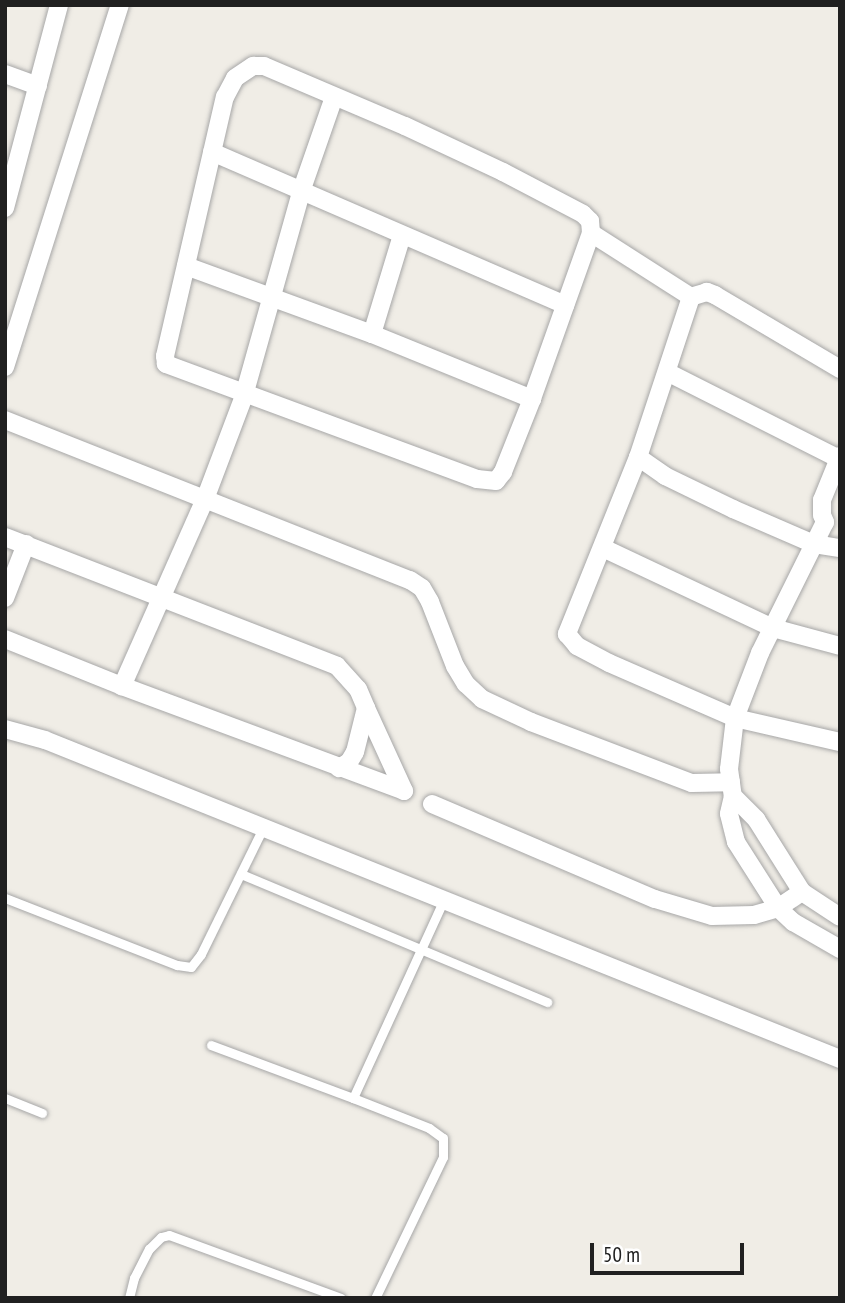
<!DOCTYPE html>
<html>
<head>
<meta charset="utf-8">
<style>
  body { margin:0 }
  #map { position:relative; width:845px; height:1303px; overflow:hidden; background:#f0ede6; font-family:"PT Sans Narrow",sans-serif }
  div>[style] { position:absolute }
  .roads { filter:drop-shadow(0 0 2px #a7a7a7) drop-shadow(0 0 2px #a7a7a7) }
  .lane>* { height:9px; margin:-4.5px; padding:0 4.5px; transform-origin:4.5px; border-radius:4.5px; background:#fff }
  .street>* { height:18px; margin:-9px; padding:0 9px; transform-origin:9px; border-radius:9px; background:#fff }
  span { translate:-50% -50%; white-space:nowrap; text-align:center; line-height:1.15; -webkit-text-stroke:5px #fff; paint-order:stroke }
  .frame { position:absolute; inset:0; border:7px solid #202020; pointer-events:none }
  .scale { position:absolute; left:590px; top:1243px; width:154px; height:32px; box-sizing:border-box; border:4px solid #202020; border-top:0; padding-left:9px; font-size:21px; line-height:24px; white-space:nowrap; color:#202020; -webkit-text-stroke:5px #fff; paint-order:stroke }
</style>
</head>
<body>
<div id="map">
  <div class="roads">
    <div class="lane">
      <div style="left:241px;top:874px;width:332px;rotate:22.7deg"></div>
      <div style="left:5px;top:898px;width:185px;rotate:21.3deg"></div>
      <div style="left:177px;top:965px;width:14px;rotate:8deg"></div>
      <div style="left:191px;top:967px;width:16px;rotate:-52deg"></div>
      <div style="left:201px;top:954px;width:140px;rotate:-63.8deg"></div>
      <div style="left:211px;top:1045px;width:152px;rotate:20.5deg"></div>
      <div style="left:353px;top:1098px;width:219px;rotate:-65.4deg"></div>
      <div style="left:5px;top:1098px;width:40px;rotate:22deg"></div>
      <div style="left:353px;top:1098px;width:82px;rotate:21.5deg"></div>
      <div style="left:429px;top:1128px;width:17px;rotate:36deg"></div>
      <div style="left:443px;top:1138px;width:19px;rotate:90deg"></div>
      <div style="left:443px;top:1157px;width:157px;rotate:115.7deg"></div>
      <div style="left:129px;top:1298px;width:21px;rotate:-76deg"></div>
      <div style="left:134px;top:1278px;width:33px;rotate:-63deg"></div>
      <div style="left:149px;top:1249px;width:17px;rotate:-45deg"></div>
      <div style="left:161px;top:1237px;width:8px;rotate:-14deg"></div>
      <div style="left:169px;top:1235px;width:183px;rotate:20.1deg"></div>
    </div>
    <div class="street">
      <div style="left:253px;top:66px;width:11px"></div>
      <div style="left:264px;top:66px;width:153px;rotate:23.1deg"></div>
      <div style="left:405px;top:126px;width:108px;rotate:25.1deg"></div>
      <div style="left:503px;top:172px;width:90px;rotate:27.7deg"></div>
      <div style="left:583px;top:214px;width:10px;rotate:45deg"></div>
      <div style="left:590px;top:221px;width:12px;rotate:85deg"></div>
      <div style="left:591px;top:233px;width:176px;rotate:109.6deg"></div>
      <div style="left:532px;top:399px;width:79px;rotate:111.7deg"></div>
      <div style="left:503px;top:472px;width:11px;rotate:128deg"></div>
      <div style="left:496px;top:481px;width:19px;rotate:-174deg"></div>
      <div style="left:477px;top:479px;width:332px;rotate:-159.7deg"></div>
      <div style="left:166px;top:364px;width:8px;rotate:-97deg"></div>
      <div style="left:165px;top:356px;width:266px;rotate:-77deg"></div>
      <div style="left:225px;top:97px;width:21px;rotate:-62deg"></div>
      <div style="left:235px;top:78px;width:22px;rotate:-34deg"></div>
      <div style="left:5px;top:74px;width:35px;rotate:20deg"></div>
      <div style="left:334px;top:97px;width:97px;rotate:109.2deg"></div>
      <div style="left:302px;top:189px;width:215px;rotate:105.7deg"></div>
      <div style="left:244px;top:396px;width:110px;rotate:110.7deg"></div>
      <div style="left:205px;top:499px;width:205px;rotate:113.9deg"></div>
      <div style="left:122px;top:686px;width:301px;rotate:20.4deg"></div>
      <div style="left:404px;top:791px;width:91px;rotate:-114.6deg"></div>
      <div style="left:212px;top:152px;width:385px;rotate:23.4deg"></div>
      <div style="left:5px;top:208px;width:210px;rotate:-75.1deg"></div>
      <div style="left:591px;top:233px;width:119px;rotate:32.6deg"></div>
      <div style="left:186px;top:266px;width:198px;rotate:20.1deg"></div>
      <div style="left:372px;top:334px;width:173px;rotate:22.1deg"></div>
      <div style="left:372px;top:334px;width:103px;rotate:-73.1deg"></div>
      <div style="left:5px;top:367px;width:380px;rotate:-72.4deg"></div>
      <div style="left:840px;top:369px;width:145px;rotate:-149.4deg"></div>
      <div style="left:715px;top:295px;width:9px;rotate:-159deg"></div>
      <div style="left:707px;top:292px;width:17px;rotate:163deg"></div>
      <div style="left:691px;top:297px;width:169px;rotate:108.3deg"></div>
      <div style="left:638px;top:457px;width:191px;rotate:111.9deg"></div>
      <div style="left:567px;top:634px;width:16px;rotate:50deg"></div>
      <div style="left:577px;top:646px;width:36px;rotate:28deg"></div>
      <div style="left:609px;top:663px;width:137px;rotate:23.6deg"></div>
      <div style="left:735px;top:718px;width:108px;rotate:12.9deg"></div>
      <div style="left:667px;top:372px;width:193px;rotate:26.8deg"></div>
      <div style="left:5px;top:420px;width:435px;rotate:21.6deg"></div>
      <div style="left:410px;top:580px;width:14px;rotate:34deg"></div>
      <div style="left:422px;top:588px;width:16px;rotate:60deg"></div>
      <div style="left:430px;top:602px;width:69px;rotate:68.7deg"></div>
      <div style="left:455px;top:666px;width:21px;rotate:59deg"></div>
      <div style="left:466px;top:684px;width:22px;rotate:43deg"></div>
      <div style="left:482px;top:699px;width:54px;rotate:25.1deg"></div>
      <div style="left:531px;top:722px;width:172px;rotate:20.8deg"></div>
      <div style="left:692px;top:783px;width:39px;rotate:-1deg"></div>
      <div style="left:840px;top:456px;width:48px;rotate:112.2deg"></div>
      <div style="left:822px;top:500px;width:15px;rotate:90deg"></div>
      <div style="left:822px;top:515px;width:8px;rotate:67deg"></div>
      <div style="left:825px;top:522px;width:146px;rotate:116.4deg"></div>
      <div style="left:760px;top:653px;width:70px;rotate:111deg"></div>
      <div style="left:735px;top:718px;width:51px;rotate:96.7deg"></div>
      <div style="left:729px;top:769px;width:27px;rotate:82deg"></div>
      <div style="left:733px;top:796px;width:18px;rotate:103deg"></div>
      <div style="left:729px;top:814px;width:29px;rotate:76deg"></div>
      <div style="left:736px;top:842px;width:78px;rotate:57.5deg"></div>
      <div style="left:778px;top:908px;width:21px;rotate:43deg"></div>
      <div style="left:793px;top:922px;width:54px;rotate:29.9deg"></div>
      <div style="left:638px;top:457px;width:33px;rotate:35deg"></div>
      <div style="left:665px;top:476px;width:76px;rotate:25.9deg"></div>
      <div style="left:733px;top:509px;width:88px;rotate:23.4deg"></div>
      <div style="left:814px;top:544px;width:26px;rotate:9deg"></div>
      <div style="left:5px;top:537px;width:356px;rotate:21.2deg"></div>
      <div style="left:337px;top:666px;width:31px;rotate:48deg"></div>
      <div style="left:358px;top:689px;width:21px;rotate:67deg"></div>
      <div style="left:366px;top:708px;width:45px;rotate:104deg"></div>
      <div style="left:355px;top:752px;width:12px;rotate:121deg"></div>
      <div style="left:349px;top:762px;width:12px;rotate:149deg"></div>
      <div style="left:603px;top:548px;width:188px;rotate:25.2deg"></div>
      <div style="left:773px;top:628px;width:69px;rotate:15deg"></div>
      <div style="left:5px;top:598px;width:58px;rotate:-68.7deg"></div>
      <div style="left:5px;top:639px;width:126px;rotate:21.9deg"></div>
      <div style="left:5px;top:729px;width:41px;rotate:15.4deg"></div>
      <div style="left:45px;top:740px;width:857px;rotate:21.86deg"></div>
      <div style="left:733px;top:796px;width:33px;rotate:45deg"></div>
      <div style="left:756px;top:819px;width:86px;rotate:57.8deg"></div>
      <div style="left:802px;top:892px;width:45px;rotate:33.3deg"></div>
      <div style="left:432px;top:804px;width:242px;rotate:23.1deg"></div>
      <div style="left:655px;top:899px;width:59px;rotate:16.6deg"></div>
      <div style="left:712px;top:916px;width:42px;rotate:-1.4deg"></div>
      <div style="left:754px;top:915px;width:25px;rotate:-16deg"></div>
      <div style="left:778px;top:908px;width:29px;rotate:-34deg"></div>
    </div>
  </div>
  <div class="frame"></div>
  <div class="scale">50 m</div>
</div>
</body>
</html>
